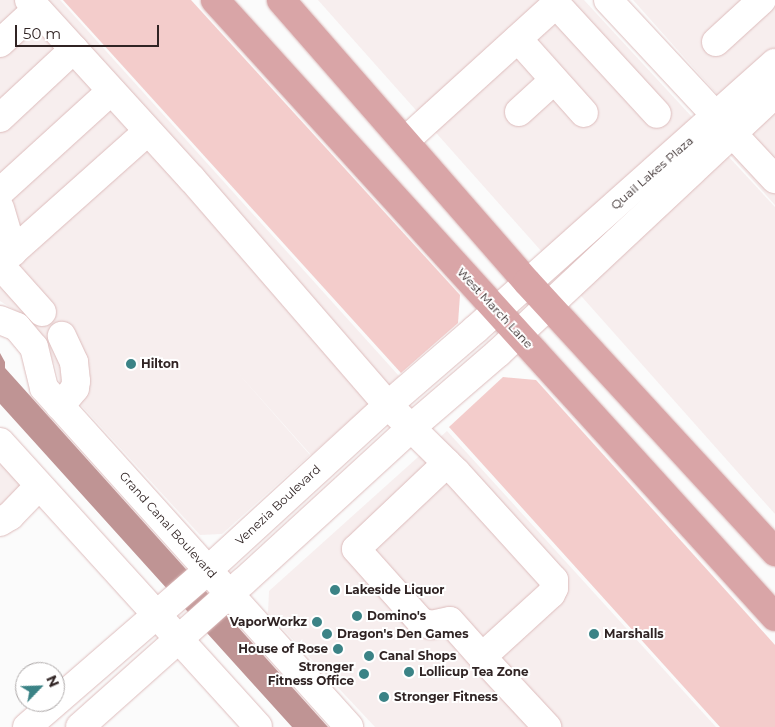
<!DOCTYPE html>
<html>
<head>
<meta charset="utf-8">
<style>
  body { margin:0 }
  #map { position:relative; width:775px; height:727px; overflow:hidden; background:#fbfbfb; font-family:Montserrat,sans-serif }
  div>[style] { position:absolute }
  .built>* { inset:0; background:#f7eeee }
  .green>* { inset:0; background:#f3cccb }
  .water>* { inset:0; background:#bf9494 }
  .roads { filter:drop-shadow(0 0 1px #ddbcbc) drop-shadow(0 0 1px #ddbcbc) }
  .minor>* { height:28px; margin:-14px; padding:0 14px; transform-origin:14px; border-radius:14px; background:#fff }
  .major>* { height:28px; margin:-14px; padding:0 14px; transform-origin:14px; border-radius:14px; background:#d9a5a7 }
  .dots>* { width:14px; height:14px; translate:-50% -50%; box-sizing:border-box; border:2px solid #fff; border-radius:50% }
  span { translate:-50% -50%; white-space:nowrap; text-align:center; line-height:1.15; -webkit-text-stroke:4px #fff; paint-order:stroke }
  .street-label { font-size:12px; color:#302424 }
  .poi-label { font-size:12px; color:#302424; font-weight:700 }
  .left { translate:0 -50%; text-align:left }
  .right { translate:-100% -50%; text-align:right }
  .north { position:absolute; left:15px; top:662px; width:50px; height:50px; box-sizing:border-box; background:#fff; border:1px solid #aca7a7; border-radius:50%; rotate:66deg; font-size:14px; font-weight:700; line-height:20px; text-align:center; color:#302424 }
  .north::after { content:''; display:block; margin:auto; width:18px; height:22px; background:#3b8386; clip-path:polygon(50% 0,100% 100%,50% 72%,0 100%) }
  .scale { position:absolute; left:15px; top:25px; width:144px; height:22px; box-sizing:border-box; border:2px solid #302424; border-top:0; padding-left:6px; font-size:15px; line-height:18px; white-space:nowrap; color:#302424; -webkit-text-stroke:4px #fff; paint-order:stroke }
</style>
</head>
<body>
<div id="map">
  <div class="built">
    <div style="clip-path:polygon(0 0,60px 0,399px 376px,311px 455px,230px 364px,310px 455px,222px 534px,200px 535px,59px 381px,55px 365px,41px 336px,21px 314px,0 301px)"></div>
    <div style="clip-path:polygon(318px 0,584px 0,775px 207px,775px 514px)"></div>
    <div style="clip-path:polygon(633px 0,775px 0,775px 205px,701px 123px,724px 102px)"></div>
    <div style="clip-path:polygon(447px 431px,716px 727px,375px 727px,268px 613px,269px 591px)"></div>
    <div style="clip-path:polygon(0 450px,12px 461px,28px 498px,0 515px)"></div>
  </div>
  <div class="green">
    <div style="clip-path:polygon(63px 0,191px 0,460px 295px,458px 323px,401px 373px)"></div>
    <div style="clip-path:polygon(503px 377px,536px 380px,775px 645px,775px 727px,720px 727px,449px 427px)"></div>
  </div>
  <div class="water">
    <div style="clip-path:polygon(0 353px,5px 362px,5px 368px,328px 727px,292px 727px,0 404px)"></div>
  </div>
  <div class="roads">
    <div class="minor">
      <div style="left:29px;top:0;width:242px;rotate:47.7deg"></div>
      <div style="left:192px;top:179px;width:299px;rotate:49.1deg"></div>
      <div style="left:388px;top:405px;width:95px;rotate:44.6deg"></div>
      <div style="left:456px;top:472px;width:146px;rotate:47.8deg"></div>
      <div style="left:554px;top:580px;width:8px;rotate:90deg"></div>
      <div style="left:554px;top:588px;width:7px;rotate:117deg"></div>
      <div style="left:551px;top:594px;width:93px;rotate:137.6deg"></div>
      <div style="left:482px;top:657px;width:96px;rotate:47.1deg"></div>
      <div style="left:608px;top:0;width:245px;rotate:47deg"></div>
      <div style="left:518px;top:39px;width:99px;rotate:48.3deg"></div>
      <div style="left:716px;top:42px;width:62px;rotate:-42.4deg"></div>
      <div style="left:0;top:43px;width:50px;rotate:-42.6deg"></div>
      <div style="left:519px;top:112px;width:47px;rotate:-42.4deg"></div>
      <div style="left:0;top:118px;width:101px;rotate:-43deg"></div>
      <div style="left:405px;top:141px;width:204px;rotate:-42.2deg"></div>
      <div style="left:556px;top:4px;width:149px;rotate:47.4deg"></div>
      <div style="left:0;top:192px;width:150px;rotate:-42.3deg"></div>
      <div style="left:0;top:208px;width:46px;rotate:73.5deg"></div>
      <div style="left:0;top:263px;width:198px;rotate:-41.7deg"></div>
      <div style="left:0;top:265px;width:63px;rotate:48.2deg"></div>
      <div style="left:0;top:320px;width:18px;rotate:22deg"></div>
      <div style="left:17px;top:327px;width:26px;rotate:50deg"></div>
      <div style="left:34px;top:347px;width:42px;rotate:76.3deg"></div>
      <div style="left:44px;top:388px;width:456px;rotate:48deg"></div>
      <div style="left:60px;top:406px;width:23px;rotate:-50deg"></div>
      <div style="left:75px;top:388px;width:7px;rotate:-82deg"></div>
      <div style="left:76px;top:381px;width:19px;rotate:-96deg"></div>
      <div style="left:74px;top:362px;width:29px;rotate:-115deg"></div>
      <div style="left:0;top:442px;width:384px;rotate:47.8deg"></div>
      <div style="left:447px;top:463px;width:125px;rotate:136.6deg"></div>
      <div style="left:356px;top:549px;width:98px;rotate:48.3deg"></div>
      <div style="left:421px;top:622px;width:10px;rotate:17deg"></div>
      <div style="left:431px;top:625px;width:19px;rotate:-12deg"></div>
      <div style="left:450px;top:621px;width:48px;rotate:48.4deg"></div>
      <div style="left:0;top:522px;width:12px;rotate:-31deg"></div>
      <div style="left:10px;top:516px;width:42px;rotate:-46deg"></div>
      <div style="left:27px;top:727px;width:240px;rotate:-40.9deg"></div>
      <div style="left:208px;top:570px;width:244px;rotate:-42.5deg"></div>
      <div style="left:388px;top:405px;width:116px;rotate:-40.8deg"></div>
      <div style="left:476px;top:329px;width:400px;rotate:-41.7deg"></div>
      <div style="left:80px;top:727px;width:218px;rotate:-41.7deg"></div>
      <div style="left:243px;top:582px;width:229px;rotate:-42.5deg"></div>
      <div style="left:412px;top:427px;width:113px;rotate:-40.7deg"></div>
      <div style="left:498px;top:353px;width:379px;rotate:-43.1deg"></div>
    </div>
    <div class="major">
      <div style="left:215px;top:0;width:833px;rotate:47.77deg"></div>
      <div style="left:281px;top:0;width:374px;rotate:48.9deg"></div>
      <div style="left:527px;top:282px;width:367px;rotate:47.4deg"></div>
    </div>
  </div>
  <div class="dots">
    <div style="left:131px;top:364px;background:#3b8386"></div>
    <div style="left:335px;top:590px;background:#3b8386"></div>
    <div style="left:357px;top:616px;background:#3b8386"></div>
    <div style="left:317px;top:622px;background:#3b8386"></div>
    <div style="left:327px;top:634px;background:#3b8386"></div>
    <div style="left:594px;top:634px;background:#3b8386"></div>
    <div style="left:338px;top:649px;background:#3b8386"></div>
    <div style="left:369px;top:656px;background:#3b8386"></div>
    <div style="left:409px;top:672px;background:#3b8386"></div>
    <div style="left:364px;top:674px;background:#3b8386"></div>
    <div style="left:384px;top:697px;background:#3b8386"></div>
  </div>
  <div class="street-label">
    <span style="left:652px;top:173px;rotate:-41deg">Quail Lakes Plaza</span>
    <span style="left:495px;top:308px;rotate:47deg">West March Lane</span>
    <span style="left:278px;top:505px;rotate:-43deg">Venezia Boulevard</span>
    <span style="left:168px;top:525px;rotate:48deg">Grand Canal Boulevard</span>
  </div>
  <div class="poi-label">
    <span class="left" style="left:141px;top:364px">Hilton</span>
    <span class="left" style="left:345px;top:590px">Lakeside Liquor</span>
    <span class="left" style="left:367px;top:616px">Domino's</span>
    <span class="right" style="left:307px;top:622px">VaporWorkz</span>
    <span class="left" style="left:337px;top:634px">Dragon's Den Games</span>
    <span class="left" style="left:604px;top:634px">Marshalls</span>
    <span class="right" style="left:328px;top:649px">House of Rose</span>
    <span class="left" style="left:379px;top:656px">Canal Shops</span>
    <span class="right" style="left:354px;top:674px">Stronger<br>Fitness Office</span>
    <span class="left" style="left:419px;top:672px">Lollicup Tea Zone</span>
    <span class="left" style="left:394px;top:697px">Stronger Fitness</span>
  </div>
  <div class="north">N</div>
  <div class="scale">50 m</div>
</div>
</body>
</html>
